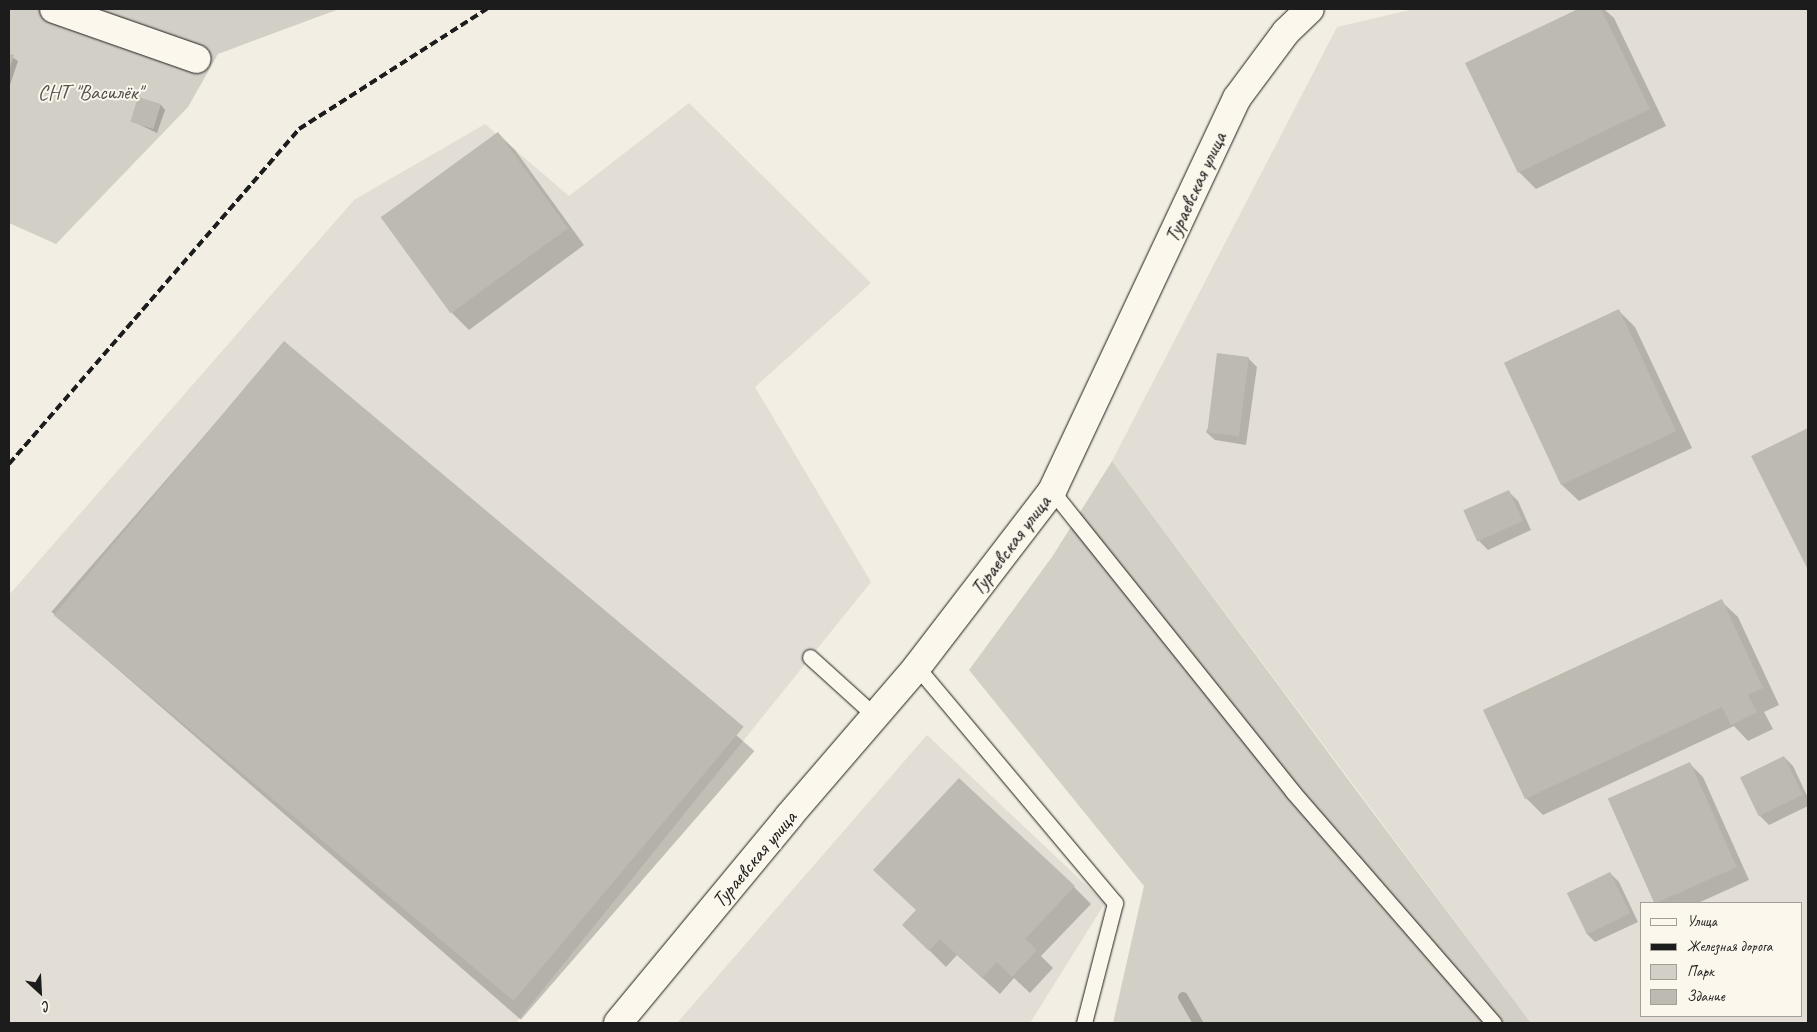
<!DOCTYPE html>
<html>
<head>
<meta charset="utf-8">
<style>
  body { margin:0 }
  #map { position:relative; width:1817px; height:1032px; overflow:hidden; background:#f2eee4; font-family:Caveat,sans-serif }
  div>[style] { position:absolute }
  .built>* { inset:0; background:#e2ded5 }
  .green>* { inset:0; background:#d2cfc6 }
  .shadow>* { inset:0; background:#0003; transform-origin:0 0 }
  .stream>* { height:10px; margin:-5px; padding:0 5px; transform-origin:5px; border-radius:5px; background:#a9a6a0 }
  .building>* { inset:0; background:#bdbab1; transform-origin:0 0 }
  .roads { filter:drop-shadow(0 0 1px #1c1c1c) drop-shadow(0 0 1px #1c1c1c) }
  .lane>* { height:15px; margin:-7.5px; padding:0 7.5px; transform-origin:7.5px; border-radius:7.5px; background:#fbf7ec }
  .street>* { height:28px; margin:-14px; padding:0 14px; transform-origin:14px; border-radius:14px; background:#fbf7ec }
  .secondary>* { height:28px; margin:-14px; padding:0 14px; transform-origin:14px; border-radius:14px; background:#fbf7ec }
  .rail>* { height:4px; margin-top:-2px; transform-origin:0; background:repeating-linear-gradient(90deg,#1c1c1c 0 8px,transparent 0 12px) }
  span { translate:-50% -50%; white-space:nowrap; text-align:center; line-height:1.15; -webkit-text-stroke:4px #fbf7ec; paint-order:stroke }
  .park-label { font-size:21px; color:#53524f }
  .street-label { font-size:21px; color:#1c1c1c }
  .frame { position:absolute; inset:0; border:10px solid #1c1c1c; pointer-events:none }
  .legend { position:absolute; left:1640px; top:902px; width:162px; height:115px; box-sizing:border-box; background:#fbf7ec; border:1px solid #a29f99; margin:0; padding:6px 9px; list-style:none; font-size:15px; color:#1c1c1c }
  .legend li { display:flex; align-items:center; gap:10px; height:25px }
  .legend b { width:25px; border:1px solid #a29f99 }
  .north { position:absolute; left:15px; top:967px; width:50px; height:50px; -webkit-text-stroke:4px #fbf7ec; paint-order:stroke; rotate:155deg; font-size:14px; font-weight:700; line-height:20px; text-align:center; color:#1c1c1c }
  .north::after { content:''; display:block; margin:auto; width:18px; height:22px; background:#1c1c1c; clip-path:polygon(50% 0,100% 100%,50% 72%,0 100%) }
</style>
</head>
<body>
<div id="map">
  <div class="built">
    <div style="clip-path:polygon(evenodd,1414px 9px,1808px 9px,1808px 1023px,1531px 1023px,1112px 461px,1337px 27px,1414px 9px,1641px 903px,1801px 903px,1801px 1016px,1641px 1016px,1641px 903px)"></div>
    <div style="clip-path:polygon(689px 103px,871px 283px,755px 387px,871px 582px,516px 1023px,9px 1023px,9px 595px,354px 200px,485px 124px,569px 196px)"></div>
    <div style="clip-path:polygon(927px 735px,1105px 903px,1030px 1023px,677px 1023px)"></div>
  </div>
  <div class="green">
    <div style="clip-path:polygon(9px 9px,339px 9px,218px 54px,188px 107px,56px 244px,9px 223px)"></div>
    <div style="clip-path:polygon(1112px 461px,1356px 790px,1531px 1023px,1113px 1023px,1144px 886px,969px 670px,1052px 557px)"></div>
  </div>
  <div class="shadow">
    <div style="clip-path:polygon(1581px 9px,1604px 9px,1614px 18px,1666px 126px,1536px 189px,1519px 172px,1467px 64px)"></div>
    <div style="clip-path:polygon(9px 55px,18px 61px,9px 88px)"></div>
    <div style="clip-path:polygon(161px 105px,165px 110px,157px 133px,132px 121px)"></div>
    <div style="clip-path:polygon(498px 133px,515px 150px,584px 245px,469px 330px,452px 313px)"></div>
    <div style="clip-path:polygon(1618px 310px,1635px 327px,1692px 448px,1579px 501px,1562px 485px,1505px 363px)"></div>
    <div style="left:285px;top:343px;width:622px;height:356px;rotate:41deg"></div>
    <div style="clip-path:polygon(1248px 358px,1257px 367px,1246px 445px,1215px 440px,1206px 432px)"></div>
    <div style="clip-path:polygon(1808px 429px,1808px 568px,1753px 457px)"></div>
    <div style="clip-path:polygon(1509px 492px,1518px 501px,1531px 530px,1488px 550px,1479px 541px,1466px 512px)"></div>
    <div style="clip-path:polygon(1721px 601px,1738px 617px,1779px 705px,1764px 712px,1773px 729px,1748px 741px,1734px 726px,1543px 815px,1526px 798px)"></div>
    <div style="clip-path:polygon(1784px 757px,1793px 766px,1808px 798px,1808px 806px,1769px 825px,1760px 816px)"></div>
    <div style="clip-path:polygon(1690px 764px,1703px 777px,1749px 880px,1698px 903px,1657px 903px,1610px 799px)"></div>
    <div style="clip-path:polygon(1610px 873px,1619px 882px,1638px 922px,1595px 942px,1586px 933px)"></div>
    <div style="clip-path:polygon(1074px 887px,1091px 904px,1041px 956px,1053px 968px,1030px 993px,1014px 978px,1000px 994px,957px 955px,946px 967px,921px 942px)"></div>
  </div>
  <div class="stream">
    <div style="left:1183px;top:997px;width:30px;rotate:60deg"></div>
  </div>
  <div class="building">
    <div style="clip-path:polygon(1578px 9px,1601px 9px,1650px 109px,1518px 173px,1465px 63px)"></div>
    <div style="clip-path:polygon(9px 54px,14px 55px,9px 71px)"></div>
    <div style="left:138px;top:97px;width:24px;height:26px;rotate:17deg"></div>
    <div style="left:498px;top:132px;width:119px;height:145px;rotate:54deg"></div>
    <div style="left:1619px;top:309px;width:135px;height:127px;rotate:65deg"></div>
    <div style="left:284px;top:341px;width:600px;height:358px;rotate:40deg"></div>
    <div style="left:1217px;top:353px;width:32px;height:80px;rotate:7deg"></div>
    <div style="clip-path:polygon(1808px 428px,1808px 570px,1751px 456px)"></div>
    <div style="left:1509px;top:490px;width:34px;height:50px;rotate:66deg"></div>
    <div style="clip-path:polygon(1722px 599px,1763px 688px,1748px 695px,1757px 712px,1731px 725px,1722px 707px,1525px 799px,1483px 710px)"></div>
    <div style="left:1784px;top:756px;width:43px;height:49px;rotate:64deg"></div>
    <div style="left:1690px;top:762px;width:115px;height:90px;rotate:66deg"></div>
    <div style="clip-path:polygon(959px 778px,1075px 886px,1025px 939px,1037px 950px,1012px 977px,997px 962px,982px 978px,940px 939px,929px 951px,902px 925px,916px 910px,873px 870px)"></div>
    <div style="left:1610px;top:872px;width:46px;height:48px;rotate:64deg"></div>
  </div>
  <div class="roads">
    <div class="lane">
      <div style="left:1052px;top:491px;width:386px;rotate:51.3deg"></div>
      <div style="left:1293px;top:792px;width:306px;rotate:49deg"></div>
      <div style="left:810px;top:657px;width:88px;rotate:42.2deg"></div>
      <div style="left:917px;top:667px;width:308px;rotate:50deg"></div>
      <div style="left:1115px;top:903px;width:124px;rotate:104.5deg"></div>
    </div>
    <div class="street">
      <div style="left:54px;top:9px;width:151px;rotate:19.3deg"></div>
    </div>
    <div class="secondary">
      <div style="left:618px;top:1023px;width:268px;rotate:-50.4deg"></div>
      <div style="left:789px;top:816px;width:196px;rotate:-49.3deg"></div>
      <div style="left:917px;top:667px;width:222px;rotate:-52.5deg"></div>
      <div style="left:1052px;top:491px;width:434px;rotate:-64.8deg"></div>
      <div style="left:1237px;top:98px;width:82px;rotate:-53.4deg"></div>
      <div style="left:1286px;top:32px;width:33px;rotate:-44deg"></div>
    </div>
  </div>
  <div class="rail">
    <div style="left:9px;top:464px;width:443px;rotate:-49.1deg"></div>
    <div style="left:299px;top:129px;width:223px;rotate:-32.6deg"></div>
  </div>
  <div class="park-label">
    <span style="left:90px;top:92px">СНТ "Василёк"</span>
  </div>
  <div class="street-label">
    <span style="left:1195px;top:187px;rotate:-65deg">Тураевская улица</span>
    <span style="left:1010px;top:545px;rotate:-53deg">Тураевская улица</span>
    <span style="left:754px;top:859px;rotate:-50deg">Тураевская улица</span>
  </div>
  <div class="frame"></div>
  <ul class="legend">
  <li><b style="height:6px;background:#fbf7ec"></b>Улица</li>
  <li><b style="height:6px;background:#1c1c1c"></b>Железная дорога</li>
  <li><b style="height:14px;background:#d2cfc6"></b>Парк</li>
  <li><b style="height:14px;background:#bdbab1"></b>Здание</li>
  </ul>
  <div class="north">С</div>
</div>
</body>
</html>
